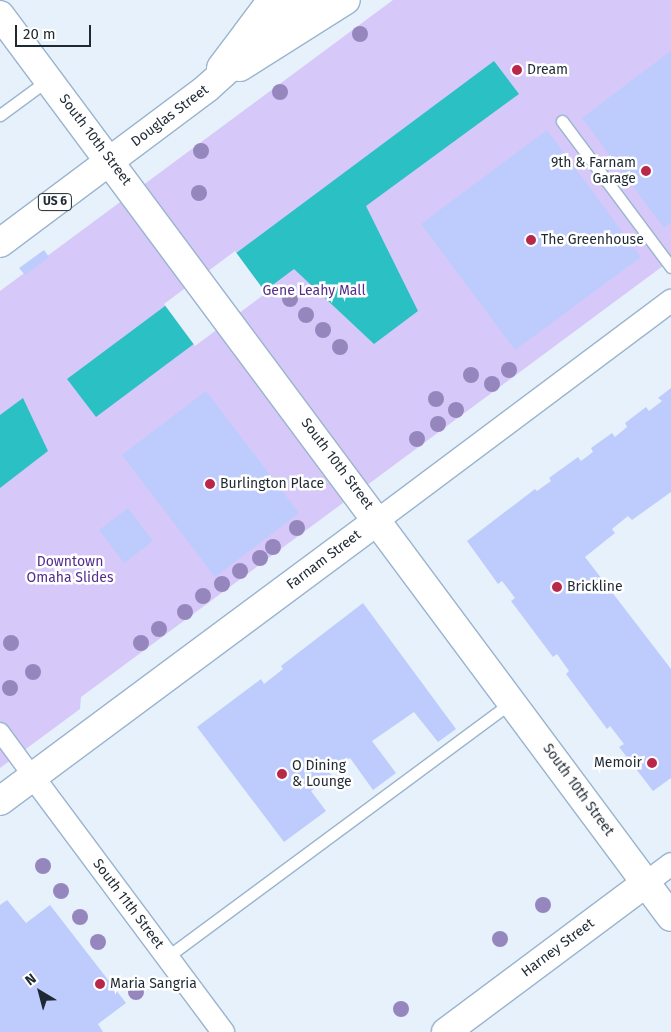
<!DOCTYPE html>
<style>
body{margin:0}
#map{position:relative;width:671px;height:1032px;overflow:hidden;background:#e6f1fb;font-family:"Fira Sans",sans-serif}
div>[style]{position:absolute}
.green>*{inset:0;background:#d6c8f8}
.water>*{inset:0;background:#2bc1c4}
.pier>*{inset:0;background:#e6f1fb}
.building>*{inset:0;background:#beccfd}
.roads{filter:drop-shadow(1px 0 #9ab4ce) drop-shadow(-1px 0 #9ab4ce) drop-shadow(0 1px #9ab4ce) drop-shadow(0 -1px #9ab4ce)}
.service>*{height:11px;margin:-5.5px;padding:0 5.5px;transform-origin:5.5px;border-radius:5.5px;background:#fff}
.pedestrian>*{height:18px;margin:-9px;padding:0 9px;transform-origin:9px;border-radius:9px;background:#fff}
.minor>*{height:22px;margin:-11px;padding:0 11px;transform-origin:11px;border-radius:11px;background:#fff}
.tertiary>*{height:28px;margin:-14px;padding:0 14px;transform-origin:14px;border-radius:14px;background:#fff}
.secondary>*{height:28px;margin:-14px;padding:0 14px;transform-origin:14px;border-radius:14px;background:#fff}
.trunk>*{height:28px;margin:-14px;padding:0 14px;transform-origin:14px;border-radius:14px;background:#fff}
.motorway>*{height:28px;margin:-14px;padding:0 14px;transform-origin:14px;border-radius:14px;background:#fff}
.trees>*{width:16px;height:16px;margin:-8px;border-radius:50%;background:#9686be}
.dots>*{width:14px;height:14px;translate:-50% -50%;box-sizing:border-box;border:2px solid #fff;border-radius:50%}
span{translate:-50% -50%;white-space:nowrap;text-align:center;line-height:1.15;-webkit-text-stroke:5px #fff;paint-order:stroke}
.shield-label span{padding:1px 4px;background:#fff;border:1px solid;border-radius:4px;-webkit-text-stroke-width:0}
.shield-label{font-size:12px;color:#1f2933;font-weight:700}
.poi-label{font-size:14px;color:#1f2933}
.left{translate:0 -50%;text-align:left}
.right{translate:-100% -50%;text-align:right}
.street-label{font-size:14px;color:#1f2933}
.park-label{font-size:14px;color:#542e8c}
.north{position:absolute;left:15px;top:967px;width:50px;height:50px;-webkit-text-stroke:4px #fff;paint-order:stroke;rotate:323deg;font-size:14px;font-weight:700;line-height:20px;text-align:center;color:#1f2933}
.north::after{content:'';display:block;margin:auto;width:18px;height:22px;background:#1f2933;clip-path:polygon(50% 0,100% 100%,50% 72%,0 100%)}
.scale{position:absolute;left:15px;top:25px;width:76px;height:22px;box-sizing:border-box;border:2px solid #1f2933;border-top:0;padding-left:6px;font-size:15px;line-height:18px;white-space:nowrap;color:#1f2933;-webkit-text-stroke:4px #fff;paint-order:stroke}
</style>
<div id="map">
<div class="green">
<i style="clip-path:polygon(393px 0,671px 0,671px 260px,81px 697px,80px 709px,0 768px,0 291px)"></i>
</div>
<div class="water">
<i style="clip-path:polygon(494px 61px,519px 94px,366px 206px,418px 311px,374px 344px,294px 269px,96px 417px,67px 379px)"></i>
<i style="clip-path:polygon(23px 398px,48px 451px,0 488px,0 415px)"></i>
</div>
<div class="pier">
<i style="clip-path:polygon(235px 251px,266px 293px,195px 346px,164px 304px)"></i>
</div>
<div class="building">
<i style="clip-path:polygon(671px 51px,671px 223px,664px 228px,582px 118px)"></i>
<i style="clip-path:polygon(547px 130px,641px 257px,515px 350px,421px 224px)"></i>
<i style="clip-path:polygon(44px 250px,49px 257px,25px 275px,19px 268px)"></i>
<i style="clip-path:polygon(671px 388px,671px 492px,632px 520px,628px 516px,612px 529px,615px 533px,585px 557px,671px 669px,671px 778px,653px 791px,619px 747px,624px 744px,610px 726px,607px 729px,566px 674px,569px 671px,557px 654px,553px 657px,511px 601px,515px 598px,502px 581px,498px 584px,467px 541px,535px 489px,537px 491px,551px 481px,549px 478px,578px 457px,581px 461px,593px 452px,591px 448px,612px 433px,615px 437px,627px 427px,625px 423px,646px 407px,649px 411px,662px 401px,658px 398px)"></i>
<i style="clip-path:polygon(206px 391px,299px 513px,215px 577px,122px 455px)"></i>
<i style="clip-path:polygon(128px 508px,153px 541px,124px 563px,99px 530px)"></i>
<i style="clip-path:polygon(363px 603px,456px 729px,438px 742px,414px 712px,372px 741px,396px 773px,373px 790px,350px 758px,329px 772px,332px 776px,311px 791px,326px 811px,284px 842px,197px 727px,261px 679px,264px 684px,283px 669px,281px 666px)"></i>
<i style="clip-path:polygon(7px 900px,26px 923px,50px 905px,126px 1003px,98px 1024px,103px 1032px,0 1032px,0 905px)"></i>
</div>
<div class="roads">
<div class="service">
<i style="left:0;top:115px;width:61px;rotate:-36.3deg"></i>
<i style="left:562px;top:121px;width:182px;rotate:53.3deg"></i>
<i style="left:167px;top:957px;width:429px;rotate:-36.5deg"></i>
</div>
<div class="pedestrian">
<i style="left:0;top:732px;width:56px;rotate:53.7deg"></i>
</div>
<div class="minor">
<i style="left:378px;top:520px;width:366px;rotate:-36.8deg"></i>
<i style="left:33px;top:777px;width:318px;rotate:53.3deg"></i>
<i style="left:646px;top:883px;width:31px;rotate:-37deg"></i>
</div>
<div class="tertiary">
<i style="left:240px;top:67px;width:125px;rotate:-32.3deg"></i>
<i style="left:221px;top:68px;width:85px;rotate:-53.1deg"></i>
</div>
<div class="secondary">
<i style="left:0;top:15px;width:1124px;rotate:53.35deg"></i>
<i style="left:0;top:801px;width:471px;rotate:-36.6deg"></i>
<i style="left:446px;top:1032px;width:249px;rotate:-36.7deg"></i>
</div>
<div class="trunk">
<i style="left:0;top:243px;width:259px;rotate:-36.8deg"></i>
</div>
<div class="motorway">
<i style="left:207px;top:88px;width:132px;rotate:-41.9deg"></i>
</div>
</div>
<div class="trees">
<i style="left:360px;top:34px"></i>
<i style="left:280px;top:92px"></i>
<i style="left:201px;top:151px"></i>
<i style="left:199px;top:193px"></i>
<i style="left:290px;top:299px"></i>
<i style="left:306px;top:315px"></i>
<i style="left:323px;top:330px"></i>
<i style="left:340px;top:347px"></i>
<i style="left:509px;top:370px"></i>
<i style="left:471px;top:375px"></i>
<i style="left:492px;top:384px"></i>
<i style="left:436px;top:399px"></i>
<i style="left:456px;top:410px"></i>
<i style="left:438px;top:424px"></i>
<i style="left:417px;top:439px"></i>
<i style="left:297px;top:528px"></i>
<i style="left:273px;top:547px"></i>
<i style="left:260px;top:558px"></i>
<i style="left:240px;top:571px"></i>
<i style="left:222px;top:584px"></i>
<i style="left:203px;top:596px"></i>
<i style="left:185px;top:612px"></i>
<i style="left:159px;top:629px"></i>
<i style="left:11px;top:643px"></i>
<i style="left:141px;top:643px"></i>
<i style="left:33px;top:672px"></i>
<i style="left:10px;top:688px"></i>
<i style="left:43px;top:866px"></i>
<i style="left:61px;top:891px"></i>
<i style="left:543px;top:905px"></i>
<i style="left:80px;top:917px"></i>
<i style="left:500px;top:939px"></i>
<i style="left:98px;top:942px"></i>
<i style="left:136px;top:992px"></i>
<i style="left:401px;top:1009px"></i>
</div>
<div class="dots">
<i style="left:517px;top:70px;background:#b92749"></i>
<i style="left:646px;top:171px;background:#b92749"></i>
<i style="left:531px;top:240px;background:#b92749"></i>
<i style="left:210px;top:484px;background:#b92749"></i>
<i style="left:557px;top:587px;background:#b92749"></i>
<i style="left:652px;top:763px;background:#b92749"></i>
<i style="left:282px;top:774px;background:#b92749"></i>
<i style="left:100px;top:984px;background:#b92749"></i>
</div>
<div class="shield-label">
<span style="left:55px;top:202px">US 6</span>
</div>
<div class="poi-label">
<span class="left" style="left:527px;top:70px">Dream</span>
<span class="right" style="left:636px;top:171px">9th &amp; Farnam<br>Garage</span>
<span class="left" style="left:541px;top:240px">The Greenhouse</span>
<span class="left" style="left:220px;top:484px">Burlington Place</span>
<span class="left" style="left:567px;top:587px">Brickline</span>
<span class="right" style="left:642px;top:763px">Memoir</span>
<span class="left" style="left:292px;top:774px">O Dining<br>&amp; Lounge</span>
<span class="left" style="left:110px;top:984px">Maria Sangria</span>
</div>
<div class="street-label">
<span style="left:170px;top:116px;rotate:-37deg">Douglas Street</span>
<span style="left:95px;top:140px;rotate:53deg">South 10th Street</span>
<span style="left:337px;top:464px;rotate:53deg">South 10th Street</span>
<span style="left:324px;top:560px;rotate:-37deg">Farnam Street</span>
<span style="left:578px;top:790px;rotate:54deg">South 10th Street</span>
<span style="left:128px;top:904px;rotate:53deg">South 11th Street</span>
<span style="left:558px;top:948px;rotate:-37deg">Harney Street</span>
</div>
<div class="park-label">
<span style="left:314px;top:291px">Gene Leahy Mall</span>
<span style="left:70px;top:570px">Downtown<br>Omaha Slides</span>
</div>
<div class="north">N</div>
<div class="scale">20 m</div>
</div>
